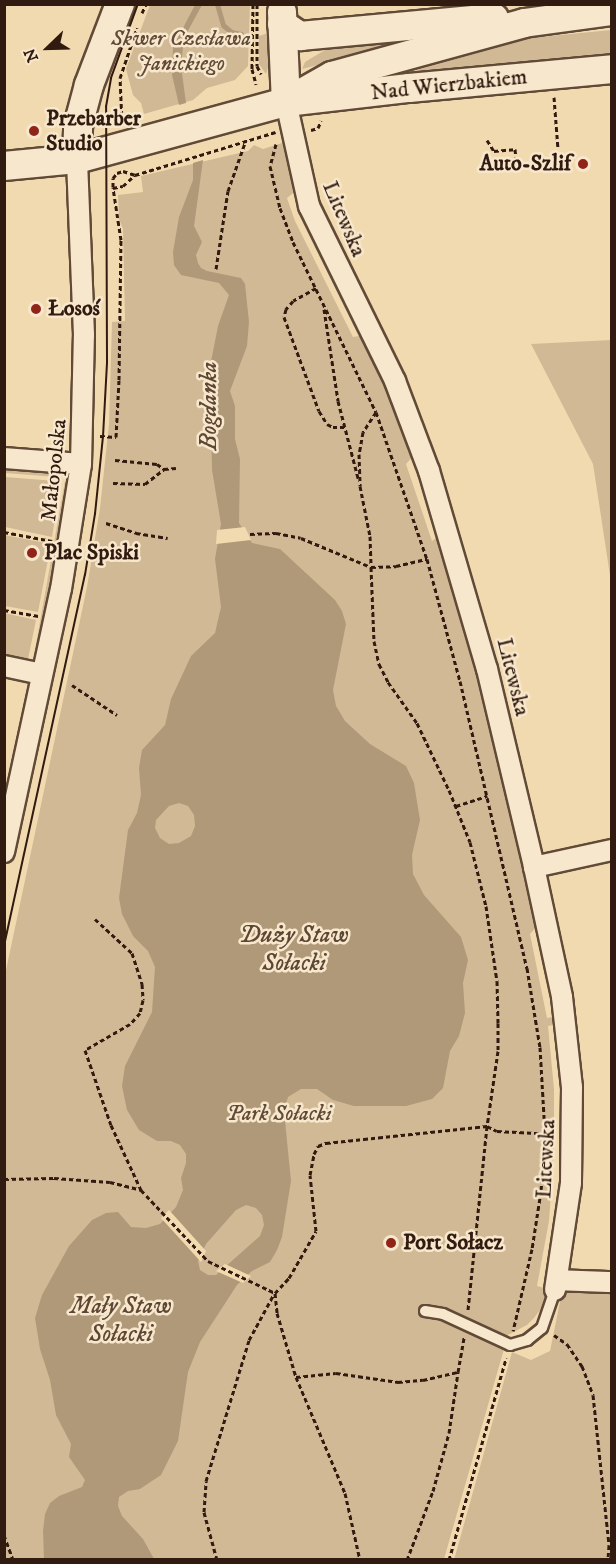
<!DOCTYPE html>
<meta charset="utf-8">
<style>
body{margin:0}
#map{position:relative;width:616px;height:1564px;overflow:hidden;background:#f2dab0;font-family:"IM FELL DW Pica",serif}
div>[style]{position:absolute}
.green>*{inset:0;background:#d1b995}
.water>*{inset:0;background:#b09979}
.pier>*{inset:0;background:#f2dab0}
.stream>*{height:5px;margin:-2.5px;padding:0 2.5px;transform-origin:2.5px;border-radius:2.5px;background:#b09979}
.path>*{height:3px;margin-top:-1.5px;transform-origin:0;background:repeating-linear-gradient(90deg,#311a0f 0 4.5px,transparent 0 7.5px)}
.roads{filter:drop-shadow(2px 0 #614a37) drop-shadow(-2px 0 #614a37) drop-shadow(0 2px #614a37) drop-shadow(0 -2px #614a37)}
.lane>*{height:10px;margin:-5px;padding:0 5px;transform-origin:5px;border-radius:5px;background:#f7e7cc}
.street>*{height:20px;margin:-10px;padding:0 10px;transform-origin:10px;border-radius:10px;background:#f7e7cc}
.secondary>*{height:28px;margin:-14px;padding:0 14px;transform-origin:14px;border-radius:14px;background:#f7e7cc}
.tram>*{height:1.5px;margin:-0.75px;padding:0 0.75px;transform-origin:0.75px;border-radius:0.75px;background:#311a0f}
.dots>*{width:16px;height:16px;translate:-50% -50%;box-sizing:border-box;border:3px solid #f7e7cc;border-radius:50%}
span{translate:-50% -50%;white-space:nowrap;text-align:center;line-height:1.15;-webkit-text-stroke:5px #f7e7cc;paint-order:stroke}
.park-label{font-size:22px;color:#614a37;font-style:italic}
.street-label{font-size:22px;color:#311a0f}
.poi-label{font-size:22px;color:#311a0f;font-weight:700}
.left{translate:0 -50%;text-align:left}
.right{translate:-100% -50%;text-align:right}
.water-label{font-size:24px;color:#5d4634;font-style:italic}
.frame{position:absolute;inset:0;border:6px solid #311a0f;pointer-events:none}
.north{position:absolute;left:18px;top:18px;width:60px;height:60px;-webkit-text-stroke:4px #f7e7cc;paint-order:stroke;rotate:247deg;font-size:16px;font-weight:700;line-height:24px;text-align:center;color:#311a0f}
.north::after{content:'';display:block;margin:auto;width:21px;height:27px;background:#311a0f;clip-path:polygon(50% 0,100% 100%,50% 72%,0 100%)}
</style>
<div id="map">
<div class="green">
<i style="clip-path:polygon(150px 5px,250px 5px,248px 66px,235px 80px,207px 88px,193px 100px,144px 114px,141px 103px,133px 95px,126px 69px)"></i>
<i style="clip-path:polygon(611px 30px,611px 62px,413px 73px,417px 70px,530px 38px)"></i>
<i style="clip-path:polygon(271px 32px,272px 54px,266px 74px,259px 64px,259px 36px)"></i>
<i style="clip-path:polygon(395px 41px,395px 45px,302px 69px,305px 62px,330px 47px)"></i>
<i style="clip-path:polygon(285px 142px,297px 190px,287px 198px,295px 221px,353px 337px,365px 335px,415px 454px,406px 464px,432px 541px,442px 534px,460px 596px,540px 923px,530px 934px,547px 1018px,558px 1016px,559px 1024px,548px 1026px,554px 1089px,554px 1151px,549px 1221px,537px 1286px,548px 1289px,540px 1310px,534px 1318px,527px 1325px,508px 1335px,444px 1559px,5px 1560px,5px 975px,87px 587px,100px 508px,109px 424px,112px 322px,125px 321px,123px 229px,119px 219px,118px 195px,143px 192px,141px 176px,248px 151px,254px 145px,263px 149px)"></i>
<i style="clip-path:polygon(96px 300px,94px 415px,91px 415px,88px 301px)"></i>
<i style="clip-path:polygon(611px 340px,612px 340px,611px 582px,593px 464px,531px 344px)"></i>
<i style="clip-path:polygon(4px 468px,53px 472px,58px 473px,57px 477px,5px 473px)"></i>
<i style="clip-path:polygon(5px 477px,56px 481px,60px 486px,52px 537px,5px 527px)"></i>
<i style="clip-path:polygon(65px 481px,68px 488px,64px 534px,37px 657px,33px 661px)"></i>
<i style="clip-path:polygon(4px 535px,51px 544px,38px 612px,5px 606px)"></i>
<i style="clip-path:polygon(4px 613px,36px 620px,27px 664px,5px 660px)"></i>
<i style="clip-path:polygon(563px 1287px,611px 1288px,611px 1559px,454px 1560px,512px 1352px,531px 1360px,550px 1351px)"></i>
</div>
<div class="water">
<i style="clip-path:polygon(195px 5px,202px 5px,184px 38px,181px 66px,186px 103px,179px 105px,172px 75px,173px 47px)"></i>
<i style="clip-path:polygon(evenodd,203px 160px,194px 226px,202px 242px,196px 255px,198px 263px,201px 268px,207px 271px,241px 278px,245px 284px,249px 322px,247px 346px,230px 391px,235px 406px,235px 439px,240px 459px,239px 523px,252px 543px,280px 549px,335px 600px,342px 611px,346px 624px,333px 690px,336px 706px,345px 721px,370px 744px,406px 766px,414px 783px,420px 820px,412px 855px,413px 874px,424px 895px,461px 937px,468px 960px,463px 983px,465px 1013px,459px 1036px,450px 1051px,443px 1088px,432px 1099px,406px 1106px,354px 1106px,333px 1100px,317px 1089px,301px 1089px,288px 1097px,284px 1111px,291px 1181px,282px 1237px,277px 1250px,270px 1262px,252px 1271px,237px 1285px,200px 1342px,188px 1372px,178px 1441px,161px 1475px,140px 1489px,128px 1491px,119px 1497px,118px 1506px,122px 1516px,143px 1539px,154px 1559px,44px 1559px,43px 1531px,45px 1514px,50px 1503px,59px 1496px,82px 1487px,85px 1480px,69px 1457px,71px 1444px,56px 1415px,50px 1380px,40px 1349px,35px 1318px,42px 1295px,69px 1246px,92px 1220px,106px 1213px,118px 1212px,131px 1227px,146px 1228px,160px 1224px,176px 1207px,183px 1190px,181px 1178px,186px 1163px,186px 1154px,180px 1145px,171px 1141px,157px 1141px,139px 1130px,127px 1110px,122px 1086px,125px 1066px,152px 1012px,155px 967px,148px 951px,133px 936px,122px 914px,119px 898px,128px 830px,137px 813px,141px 795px,139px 768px,142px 750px,165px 725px,171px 699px,191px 656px,215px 633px,221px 607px,215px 559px,221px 524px,212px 470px,211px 421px,207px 382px,218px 326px,229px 295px,219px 283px,181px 275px,174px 265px,173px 252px,179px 217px,193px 180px,193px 163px,203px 160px,179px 803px,188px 806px,194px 815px,195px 826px,191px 836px,179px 843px,169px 844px,160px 838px,155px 828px,156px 820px,169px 806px,179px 803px,203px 160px,246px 1205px,256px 1208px,262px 1215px,264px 1225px,260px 1236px,216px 1275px,208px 1275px,200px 1270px,198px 1261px,206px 1244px,236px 1210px,246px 1205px)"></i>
</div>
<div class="pier">
<i style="clip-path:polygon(245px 527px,251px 540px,216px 544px,217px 530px)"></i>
<i style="clip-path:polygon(169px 1210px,206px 1251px,201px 1262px,161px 1218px)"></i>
<i style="clip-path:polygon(225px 1264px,251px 1276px,243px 1283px,216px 1271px)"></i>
</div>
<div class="stream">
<i style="left:217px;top:4px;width:22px;rotate:74deg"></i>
<i style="left:223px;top:25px;width:11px;rotate:41deg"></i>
<i style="left:231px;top:32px;width:10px;rotate:11deg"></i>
</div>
<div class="path">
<i style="left:253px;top:4px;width:65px;rotate:90.9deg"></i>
<i style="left:252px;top:69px;width:16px;rotate:75deg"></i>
<i style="left:257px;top:4px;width:62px;rotate:90deg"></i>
<i style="left:257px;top:66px;width:9px;rotate:63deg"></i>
<i style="left:142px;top:13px;width:10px;rotate:-66deg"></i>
<i style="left:554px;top:97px;width:52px;rotate:85.6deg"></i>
<i style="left:122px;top:123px;width:45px;rotate:-92.5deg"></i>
<i style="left:120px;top:78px;width:53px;rotate:-71.2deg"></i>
<i style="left:311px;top:130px;width:7px;rotate:-16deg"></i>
<i style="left:318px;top:128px;width:8px;rotate:-67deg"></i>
<i style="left:487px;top:140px;width:13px;rotate:58deg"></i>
<i style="left:494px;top:151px;width:21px;rotate:-5deg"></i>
<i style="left:515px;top:149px;width:10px;rotate:84deg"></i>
<i style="left:276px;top:144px;width:23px;rotate:105deg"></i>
<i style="left:270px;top:166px;width:43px;rotate:76.6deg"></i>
<i style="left:280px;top:208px;width:36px;rotate:69deg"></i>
<i style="left:293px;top:242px;width:189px;rotate:64deg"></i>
<i style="left:376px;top:412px;width:156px;rotate:70.9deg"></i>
<i style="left:427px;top:559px;width:126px;rotate:74.9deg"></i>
<i style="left:460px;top:681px;width:295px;rotate:76.9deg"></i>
<i style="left:527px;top:968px;width:80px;rotate:80.7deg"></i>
<i style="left:540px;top:1047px;width:86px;rotate:86.7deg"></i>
<i style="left:545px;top:1133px;width:58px;rotate:93.9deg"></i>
<i style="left:541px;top:1191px;width:59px;rotate:98.8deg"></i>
<i style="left:532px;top:1249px;width:84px;rotate:103deg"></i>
<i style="left:113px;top:187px;width:9px;rotate:-90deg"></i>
<i style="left:113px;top:178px;width:6px;rotate:-51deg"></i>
<i style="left:117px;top:173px;width:6px;rotate:-18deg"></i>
<i style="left:123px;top:171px;width:13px;rotate:18deg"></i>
<i style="left:216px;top:269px;width:79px;rotate:-81.3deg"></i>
<i style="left:228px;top:191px;width:54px;rotate:-70.6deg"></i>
<i style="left:316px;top:288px;width:26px;rotate:151deg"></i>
<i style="left:293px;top:301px;width:11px;rotate:131deg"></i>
<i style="left:286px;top:309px;width:8px;rotate:104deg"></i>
<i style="left:284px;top:317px;width:100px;rotate:69.6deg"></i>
<i style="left:319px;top:411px;width:15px;rotate:58deg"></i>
<i style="left:327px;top:424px;width:7px;rotate:27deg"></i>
<i style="left:333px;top:427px;width:11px"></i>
<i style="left:324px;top:309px;width:93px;rotate:81.3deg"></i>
<i style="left:338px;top:401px;width:80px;rotate:75.4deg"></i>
<i style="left:376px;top:412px;width:24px;rotate:123deg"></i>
<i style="left:363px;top:432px;width:22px;rotate:100deg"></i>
<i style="left:359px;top:454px;width:32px;rotate:88deg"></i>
<i style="left:360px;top:486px;width:51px;rotate:78.7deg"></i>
<i style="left:370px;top:536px;width:31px;rotate:88deg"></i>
<i style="left:371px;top:567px;width:25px;rotate:-2deg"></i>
<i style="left:396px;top:566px;width:32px;rotate:-13deg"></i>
<i style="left:100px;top:436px;width:16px;rotate:4deg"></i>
<i style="left:116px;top:437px;width:57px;rotate:-87deg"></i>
<i style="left:119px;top:380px;width:140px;rotate:-89.2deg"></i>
<i style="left:121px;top:240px;width:53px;rotate:-98.7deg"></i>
<i style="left:113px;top:188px;width:10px;rotate:-11deg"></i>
<i style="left:123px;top:186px;width:16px;rotate:-43deg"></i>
<i style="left:135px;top:175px;width:147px;rotate:-17deg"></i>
<i style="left:115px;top:460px;width:42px;rotate:5.4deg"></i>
<i style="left:157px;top:464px;width:9px;rotate:36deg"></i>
<i style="left:113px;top:483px;width:32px;rotate:2deg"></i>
<i style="left:145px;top:484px;width:24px;rotate:-38deg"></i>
<i style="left:164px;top:469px;width:12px;rotate:-5deg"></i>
<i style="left:106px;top:523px;width:32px;rotate:18deg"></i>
<i style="left:136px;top:533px;width:32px;rotate:9deg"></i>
<i style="left:4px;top:532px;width:49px;rotate:10.6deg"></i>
<i style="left:250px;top:534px;width:26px;rotate:-2deg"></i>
<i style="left:276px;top:533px;width:25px;rotate:11deg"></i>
<i style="left:301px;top:538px;width:76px;rotate:22.5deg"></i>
<i style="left:371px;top:567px;width:74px;rotate:87.7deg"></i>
<i style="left:374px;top:641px;width:24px;rotate:78deg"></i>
<i style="left:379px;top:664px;width:20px;rotate:63deg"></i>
<i style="left:388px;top:682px;width:50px;rotate:54.7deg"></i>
<i style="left:417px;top:723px;width:74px;rotate:64.5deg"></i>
<i style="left:449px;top:790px;width:56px;rotate:68deg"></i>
<i style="left:470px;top:842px;width:66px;rotate:76deg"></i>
<i style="left:486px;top:906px;width:76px;rotate:81.7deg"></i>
<i style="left:497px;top:981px;width:42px;rotate:88.6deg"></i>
<i style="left:498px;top:1023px;width:28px;rotate:90deg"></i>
<i style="left:498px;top:1051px;width:76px;rotate:98.3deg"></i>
<i style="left:487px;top:1126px;width:11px;rotate:27deg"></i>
<i style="left:497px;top:1131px;width:57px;rotate:3deg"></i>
<i style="left:4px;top:610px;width:35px;rotate:10deg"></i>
<i style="left:72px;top:685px;width:54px;rotate:33.7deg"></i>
<i style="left:456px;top:806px;width:33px;rotate:-18deg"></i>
<i style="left:95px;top:919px;width:50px;rotate:42.6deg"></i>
<i style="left:132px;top:953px;width:33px;rotate:72deg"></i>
<i style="left:142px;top:984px;width:16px;rotate:86deg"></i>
<i style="left:143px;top:1000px;width:13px;rotate:103deg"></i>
<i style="left:140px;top:1013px;width:15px;rotate:132deg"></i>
<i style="left:130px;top:1024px;width:52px;rotate:150deg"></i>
<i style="left:85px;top:1050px;width:79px;rotate:70.9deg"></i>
<i style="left:111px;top:1125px;width:72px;rotate:65.2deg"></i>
<i style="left:4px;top:1179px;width:50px;rotate:-1.1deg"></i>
<i style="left:54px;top:1178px;width:56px;rotate:4.1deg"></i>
<i style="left:110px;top:1182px;width:32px;rotate:14deg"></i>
<i style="left:141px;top:1190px;width:98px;rotate:46.7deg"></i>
<i style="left:208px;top:1261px;width:74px;rotate:25.5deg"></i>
<i style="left:275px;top:1293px;width:21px;rotate:-47deg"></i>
<i style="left:289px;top:1278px;width:54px;rotate:-60.1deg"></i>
<i style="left:316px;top:1231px;width:56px;rotate:-96.1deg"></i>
<i style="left:310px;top:1175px;width:21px;rotate:-79deg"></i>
<i style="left:314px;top:1154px;width:9px;rotate:-63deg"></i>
<i style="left:318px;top:1146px;width:9px;rotate:-21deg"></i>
<i style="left:326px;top:1143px;width:162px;rotate:-6deg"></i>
<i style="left:487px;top:1126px;width:186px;rotate:95.9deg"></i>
<i style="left:275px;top:1293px;width:20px;rotate:84deg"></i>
<i style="left:277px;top:1313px;width:67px;rotate:73.5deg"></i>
<i style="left:296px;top:1377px;width:40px;rotate:-5.7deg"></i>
<i style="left:336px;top:1373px;width:63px;rotate:8.3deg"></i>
<i style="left:398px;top:1382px;width:25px;rotate:-5deg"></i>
<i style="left:423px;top:1380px;width:36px;rotate:-13deg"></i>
<i style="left:458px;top:1372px;width:35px;rotate:-80deg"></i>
<i style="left:554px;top:1335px;width:16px;rotate:35deg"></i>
<i style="left:567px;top:1344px;width:27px;rotate:56deg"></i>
<i style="left:582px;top:1366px;width:31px;rotate:69deg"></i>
<i style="left:593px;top:1395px;width:151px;rotate:83.9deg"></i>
<i style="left:609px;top:1545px;width:15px;rotate:94deg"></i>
<i style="left:296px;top:1377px;width:126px;rotate:67.1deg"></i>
<i style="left:345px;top:1493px;width:69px;rotate:77.4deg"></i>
<i style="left:4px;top:1535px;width:27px;rotate:70deg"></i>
<i style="left:217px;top:1560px;width:50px;rotate:-105.2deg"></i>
<i style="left:204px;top:1512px;width:31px;rotate:-86deg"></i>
<i style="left:206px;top:1481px;width:147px;rotate:-73deg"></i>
<i style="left:249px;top:1340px;width:52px;rotate:-61.5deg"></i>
<i style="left:407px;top:1560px;width:74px;rotate:-69.4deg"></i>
<i style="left:433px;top:1491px;width:60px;rotate:-74.6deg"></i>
<i style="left:449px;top:1433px;width:62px;rotate:-81.6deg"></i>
<i style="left:449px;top:1560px;width:210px;rotate:-74.2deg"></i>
</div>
<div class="roads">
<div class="lane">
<i style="left:425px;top:1311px;width:18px;rotate:9deg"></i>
<i style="left:443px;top:1314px;width:74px;rotate:24.8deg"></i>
<i style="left:510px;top:1345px;width:18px;rotate:-16deg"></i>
<i style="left:527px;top:1340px;width:19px;rotate:-39deg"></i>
<i style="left:542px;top:1328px;width:40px;rotate:-71.1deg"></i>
</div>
<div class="street">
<i style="left:286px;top:102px;width:107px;rotate:77.5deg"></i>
<i style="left:309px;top:206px;width:195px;rotate:63.8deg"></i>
<i style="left:395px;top:381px;width:96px;rotate:69.3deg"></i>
<i style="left:429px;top:471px;width:206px;rotate:73.7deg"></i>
<i style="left:487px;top:669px;width:204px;rotate:76.6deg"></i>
<i style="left:534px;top:867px;width:133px;rotate:77.8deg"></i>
<i style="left:562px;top:997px;width:91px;rotate:83.7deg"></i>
<i style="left:572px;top:1087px;width:96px;rotate:90.6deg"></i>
<i style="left:571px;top:1183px;width:108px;rotate:98.5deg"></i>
<i style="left:4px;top:458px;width:77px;rotate:4.5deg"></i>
<i style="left:4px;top:666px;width:39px;rotate:12deg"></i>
<i style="left:4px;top:852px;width:269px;rotate:-77.8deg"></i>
<i style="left:61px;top:589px;width:127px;rotate:-80.9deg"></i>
<i style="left:81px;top:464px;width:129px;rotate:-88.7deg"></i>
<i style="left:84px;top:335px;width:176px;rotate:-92.3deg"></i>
<i style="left:534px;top:867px;width:80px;rotate:-12.3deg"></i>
<i style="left:557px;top:1280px;width:55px;rotate:2.1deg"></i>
</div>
<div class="secondary">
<i style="left:282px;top:12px;width:90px;rotate:87.5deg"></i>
<i style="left:282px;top:24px;width:22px;rotate:34deg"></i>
<i style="left:300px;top:36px;width:195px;rotate:-5.3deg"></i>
<i style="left:295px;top:97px;width:43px;rotate:-29.6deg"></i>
<i style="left:332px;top:76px;width:199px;rotate:-15.4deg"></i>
<i style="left:524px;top:23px;width:89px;rotate:-7.8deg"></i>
<i style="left:77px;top:159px;width:33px;rotate:-88deg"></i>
<i style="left:78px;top:126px;width:42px;rotate:-75deg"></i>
<i style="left:89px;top:85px;width:87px;rotate:-69.1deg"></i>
<i style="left:4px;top:166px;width:73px;rotate:-5.5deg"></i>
<i style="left:77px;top:159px;width:217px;rotate:-15.3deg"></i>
<i style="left:286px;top:102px;width:124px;rotate:-6.5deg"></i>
<i style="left:409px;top:88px;width:204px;rotate:-5.3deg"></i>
</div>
</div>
<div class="tram">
<i style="left:4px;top:946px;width:380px;rotate:-77.7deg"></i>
<i style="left:85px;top:575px;width:62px;rotate:-80.7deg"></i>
<i style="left:95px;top:514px;width:77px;rotate:-84.1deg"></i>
<i style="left:103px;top:437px;width:75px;rotate:-86.9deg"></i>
<i style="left:107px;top:362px;width:255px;rotate:-90.2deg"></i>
<i style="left:106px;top:107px;width:29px;rotate:-80deg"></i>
<i style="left:111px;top:78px;width:79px;rotate:-70deg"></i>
</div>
<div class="dots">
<i style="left:34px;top:131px;background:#8f2418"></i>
<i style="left:583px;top:164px;background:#8f2418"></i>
<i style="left:36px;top:309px;background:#8f2418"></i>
<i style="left:32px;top:553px;background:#8f2418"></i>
<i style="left:391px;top:1243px;background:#8f2418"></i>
</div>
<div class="park-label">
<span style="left:181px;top:51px">Skwer Czesława<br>Janickiego</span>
<span style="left:279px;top:1114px">Park Sołacki</span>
</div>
<div class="street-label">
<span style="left:449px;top:85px;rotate:-6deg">Nad Wierzbakiem</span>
<span style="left:344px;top:219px;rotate:67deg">Litewska</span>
<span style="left:54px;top:470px;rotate:-84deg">Małopolska</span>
<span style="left:513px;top:677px;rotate:76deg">Litewska</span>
<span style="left:546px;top:1159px;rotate:-87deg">Litewska</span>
</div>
<div class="poi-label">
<span class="left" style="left:46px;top:131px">Przebarber<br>Studio</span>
<span class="right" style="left:571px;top:164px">Auto-Szlif</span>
<span class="left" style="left:48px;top:309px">Łosoś</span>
<span class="left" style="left:44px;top:553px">Plac Spiski</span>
<span class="left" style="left:403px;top:1243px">Port Sołacz</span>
</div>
<div class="water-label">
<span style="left:210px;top:406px;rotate:-90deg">Bogdanka</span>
<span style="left:294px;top:950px">Duży Staw<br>Sołacki</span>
<span style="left:121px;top:1321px">Mały Staw<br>Sołacki</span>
</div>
<div class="frame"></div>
<div class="north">N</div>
</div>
